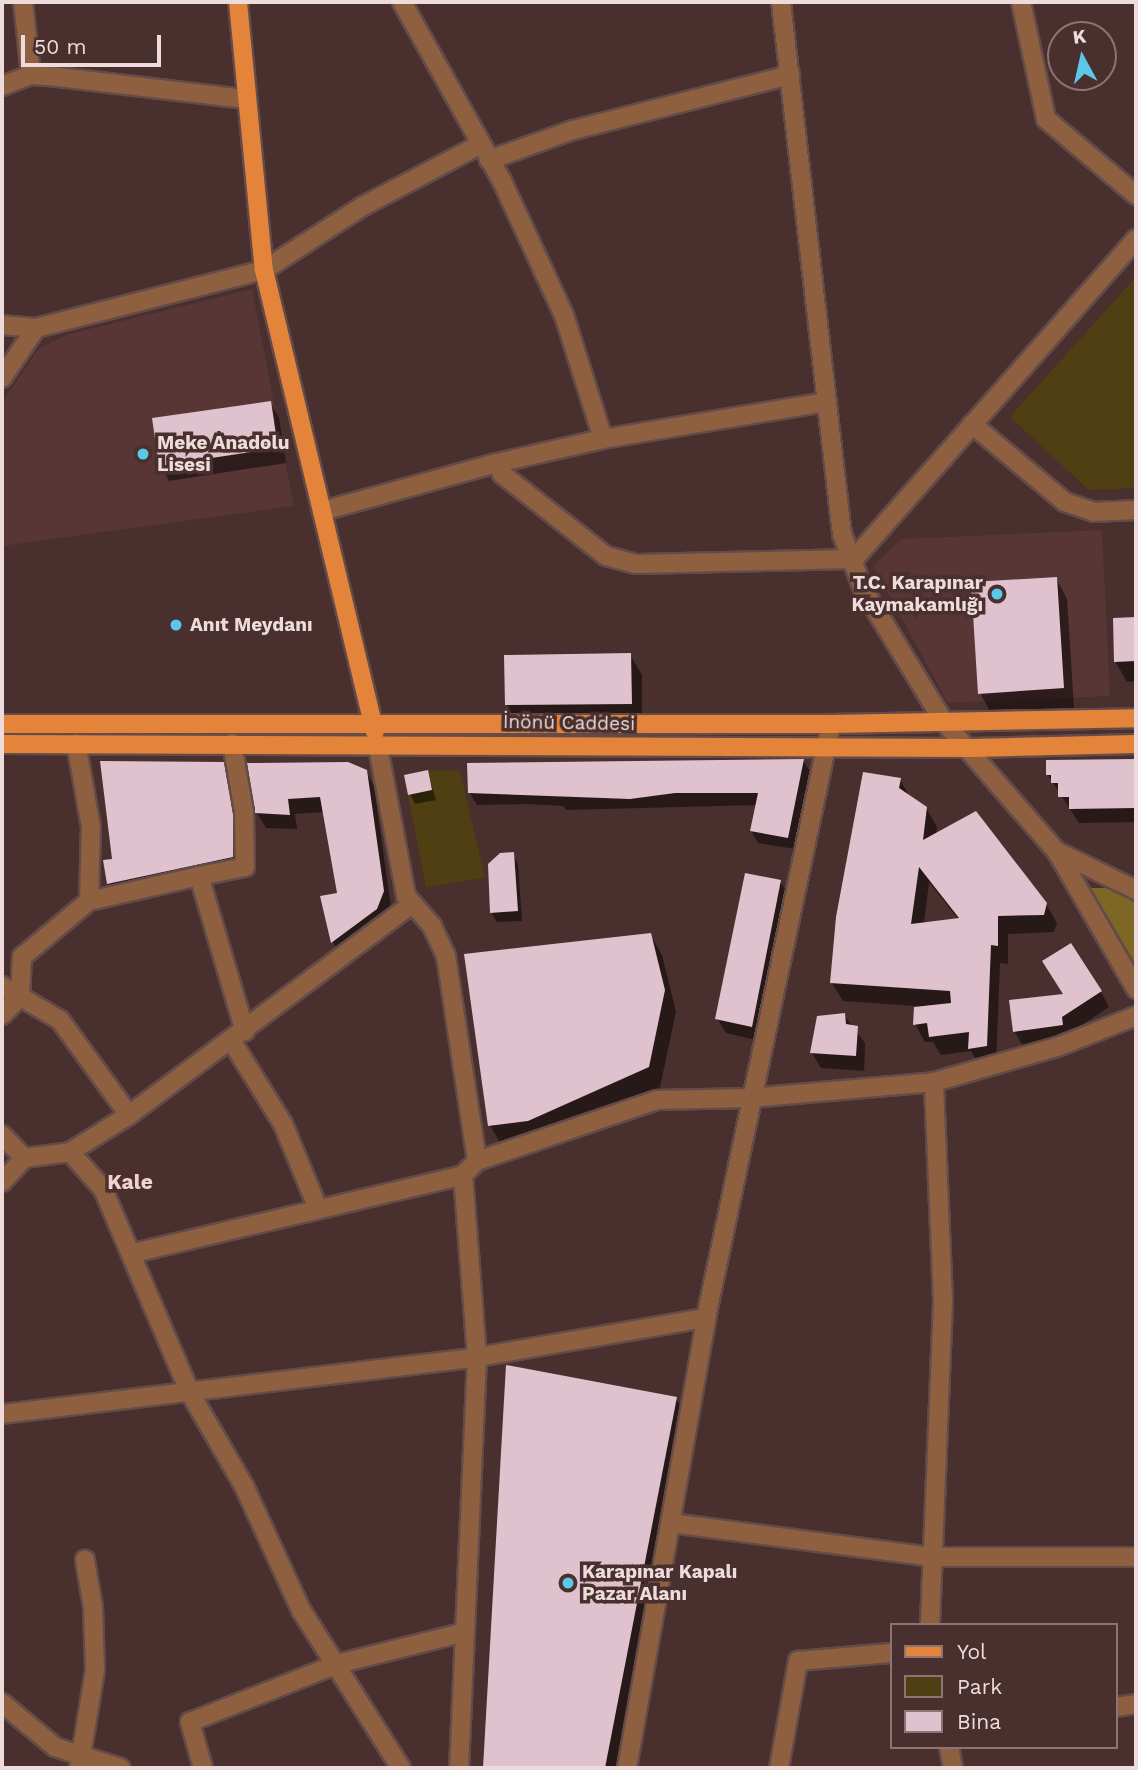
<!DOCTYPE html>
<meta charset="utf-8">
<style>
body{margin:0}
#map{position:relative;width:1138px;height:1770px;overflow:hidden;background:#492f2e;font-family:"Work Sans",sans-serif}
div>[style]{position:absolute}
.built>*{inset:0;background:#573635}
.green>*{inset:0;background:#503f12}
.forest>*{inset:0;background:#7e6625}
.shadow>*{inset:0;background:#0007}
.building>*{inset:0;background:#e0c2cf}
.roads{filter:drop-shadow(2px 0 #634b4a) drop-shadow(-2px 0 #634b4a) drop-shadow(0 2px #634b4a) drop-shadow(0 -2px #634b4a)}
.minor>*{height:18px;margin:-9px;padding:0 9px;transform-origin:9px;border-radius:9px;background:#8e603f}
.major>*{height:18px;margin:-9px;padding:0 9px;transform-origin:9px;border-radius:9px;background:#e3843a}
.dots>*{width:19px;height:19px;translate:-50% -50%;box-sizing:border-box;border:4px solid #492f2e;border-radius:50%}
span{translate:-50% -50%;white-space:nowrap;text-align:center;line-height:1.15;-webkit-text-stroke:7px #492f2e;paint-order:stroke}
.poi-label{font-size:19px;color:#eddcdb;font-weight:700}
.left{translate:0 -50%;text-align:left}
.right{translate:-100% -50%;text-align:right}
.street-label{font-size:19px;color:#eddcdb}
.neighbourhood-label{font-size:21px;color:#f2d1cf;font-weight:700}
.frame{position:absolute;inset:0;border:4px solid #eddcdb;pointer-events:none}
.legend{position:absolute;left:890px;top:1623px;width:228px;height:126px;box-sizing:border-box;background:#492f2e;border:2px solid #8b7473;margin:0;padding:9px 12px;list-style:none;font-size:21px;color:#eddcdb}
.legend li{display:flex;align-items:center;gap:14px;height:35px}
.legend b{width:35px;border:2px solid #8b7473}
.north{position:absolute;left:1047px;top:21px;width:70px;height:70px;box-sizing:border-box;background:#492f2e;border:2px solid #8b7473;border-radius:50%;rotate:352deg;font-size:19px;font-weight:700;line-height:28px;text-align:center;color:#eddcdb}
.north::after{content:'';display:block;margin:auto;width:24px;height:32px;background:#5ac8e6;clip-path:polygon(50% 0,100% 100%,50% 72%,0 100%)}
.scale{position:absolute;left:21px;top:35px;width:140px;height:32px;box-sizing:border-box;border:4px solid #eddcdb;border-top:0;padding-left:9px;font-size:21px;line-height:24px;white-space:nowrap;color:#eddcdb;-webkit-text-stroke:5px #492f2e;paint-order:stroke}
</style>
<div id="map">
<div class="built">
<i style="clip-path:polygon(252px 289px,294px 506px,2px 546px,2px 403px,38px 349px,69px 334px)"></i>
<i style="clip-path:polygon(1102px 530px,1110px 696px,948px 703px,873px 566px,901px 539px)"></i>
</div>
<div class="green">
<i style="clip-path:polygon(1136px 277px,1136px 488px,1089px 490px,1010px 417px)"></i>
<i style="clip-path:polygon(428px 770px,460px 771px,485px 878px,426px 887px,408px 795px,432px 790px)"></i>
</div>
<div class="forest">
<i style="clip-path:polygon(1090px 888px,1109px 888px,1136px 903px,1136px 965px)"></i>
</div>
<div class="shadow">
<i style="clip-path:polygon(270px 402px,279px 418px,286px 463px,169px 481px,161px 466px)"></i>
<i style="clip-path:polygon(1056px 578px,1067px 599px,1074px 708px,991px 713px,980px 693px)"></i>
<i style="clip-path:polygon(1136px 619px,1136px 681px,1127px 682px,1115px 661px,1115px 620px)"></i>
<i style="clip-path:polygon(630px 655px,642px 675px,642px 724px,518px 725px,507px 705px)"></i>
<i style="clip-path:polygon(803px 760px,810px 772px,795px 849px,758px 843px,751px 831px,757px 805px,566px 810px,563px 806px,528px 804px,477px 805px,470px 793px)"></i>
<i style="clip-path:polygon(1136px 760px,1136px 822px,1079px 823px,1048px 775px,1048px 762px)"></i>
<i style="clip-path:polygon(223px 764px,232px 779px,240px 830px,241px 872px,118px 898px,109px 883px,113px 860px)"></i>
<i style="clip-path:polygon(249px 765px,366px 771px,374px 787px,391px 907px,385px 925px,341px 957px,333px 942px,323px 897px,339px 894px,325px 812px,295px 814px,297px 829px,266px 828px,257px 813px)"></i>
<i style="clip-path:polygon(427px 772px,436px 800px,415px 804px,410px 794px)"></i>
<i style="clip-path:polygon(evenodd,900px 780px,910px 797px,926px 808px,937px 827px,936px 835px,1046px 904px,1057px 923px,1054px 932px,1008px 934px,1008px 964px,1000px 963px,996px 1064px,980px 1067px,971px 1051px,941px 1055px,933px 1042px,925px 1042px,915px 1024px,915px 1006px,843px 1001px,832px 983px,900px 780px,929px 882px,959px 920px,924px 924px,929px 882px)"></i>
<i style="clip-path:polygon(513px 854px,518px 864px,522px 921px,497px 922px,491px 912px)"></i>
<i style="clip-path:polygon(780px 881px,789px 896px,760px 1041px,726px 1033px,717px 1018px)"></i>
<i style="clip-path:polygon(650px 934px,662px 955px,676px 1012px,660px 1087px,540px 1141px,501px 1145px,490px 1125px)"></i>
<i style="clip-path:polygon(1101px 992px,1109px 1007px,1070px 1033px,1071px 1040px,1023px 1046px,1014px 1031px,1065px 995px)"></i>
<i style="clip-path:polygon(844px 1015px,865px 1043px,864px 1071px,821px 1068px,812px 1053px,818px 1018px)"></i>
<i style="clip-path:polygon(508px 1368px,676px 1399px,688px 1419px,620px 1768px,485px 1768px)"></i>
</div>
<div class="building">
<i style="clip-path:polygon(271px 401px,278px 448px,159px 466px,152px 418px)"></i>
<i style="clip-path:polygon(1057px 577px,1064px 688px,978px 694px,971px 582px)"></i>
<i style="clip-path:polygon(1136px 617px,1136px 661px,1114px 662px,1113px 618px)"></i>
<i style="clip-path:polygon(631px 653px,632px 704px,505px 705px,504px 655px)"></i>
<i style="clip-path:polygon(804px 759px,788px 838px,750px 831px,758px 793px,675px 793px,630px 799px,468px 793px,467px 763px)"></i>
<i style="clip-path:polygon(1136px 759px,1136px 808px,1069px 809px,1069px 797px,1058px 797px,1058px 783px,1051px 783px,1051px 775px,1046px 775px,1046px 760px)"></i>
<i style="clip-path:polygon(100px 761px,224px 762px,233px 813px,233px 857px,107px 884px,103px 860px,112px 859px)"></i>
<i style="clip-path:polygon(348px 762px,367px 770px,384px 891px,377px 909px,331px 943px,320px 896px,337px 893px,320px 797px,288px 799px,290px 815px,255px 813px,247px 763px)"></i>
<i style="clip-path:polygon(428px 770px,432px 790px,408px 795px,404px 775px)"></i>
<i style="clip-path:polygon(evenodd,863px 772px,901px 778px,899px 788px,927px 807px,923px 840px,976px 811px,1047px 903px,1044px 915px,998px 916px,998px 946px,991px 945px,987px 1046px,968px 1049px,969px 1032px,929px 1037px,927px 1023px,913px 1025px,914px 1007px,951px 1003px,950px 991px,830px 983px,836px 917px,863px 772px,919px 867px,959px 918px,911px 924px,919px 867px)"></i>
<i style="clip-path:polygon(514px 852px,518px 911px,490px 913px,488px 864px,500px 853px)"></i>
<i style="clip-path:polygon(745px 873px,781px 880px,752px 1027px,715px 1019px)"></i>
<i style="clip-path:polygon(651px 933px,665px 990px,649px 1067px,528px 1121px,488px 1126px,464px 954px)"></i>
<i style="clip-path:polygon(1071px 943px,1102px 991px,1062px 1017px,1063px 1025px,1013px 1032px,1009px 1000px,1063px 994px,1042px 961px)"></i>
<i style="clip-path:polygon(845px 1013px,846px 1024px,858px 1026px,856px 1056px,810px 1053px,817px 1016px)"></i>
<i style="clip-path:polygon(506px 1365px,677px 1397px,605px 1768px,483px 1768px)"></i>
</div>
<div class="roads">
<div class="minor">
<i style="left:23px;top:2px;width:73px;rotate:83.7deg"></i>
<i style="left:402px;top:2px;width:205px;rotate:60.8deg"></i>
<i style="left:502px;top:181px;width:148px;rotate:65.2deg"></i>
<i style="left:564px;top:315px;width:130px;rotate:72.5deg"></i>
<i style="left:781px;top:2px;width:535px;rotate:83.46deg"></i>
<i style="left:842px;top:534px;width:59px;rotate:69.1deg"></i>
<i style="left:863px;top:589px;width:156px;rotate:58.7deg"></i>
<i style="left:944px;top:722px;width:172px;rotate:49deg"></i>
<i style="left:1057px;top:852px;width:158px;rotate:60deg"></i>
<i style="left:1021px;top:2px;width:120px;rotate:77.9deg"></i>
<i style="left:1046px;top:119px;width:118px;rotate:40.2deg"></i>
<i style="left:2px;top:86px;width:31px;rotate:-21deg"></i>
<i style="left:31px;top:75px;width:27px;rotate:4deg"></i>
<i style="left:58px;top:77px;width:187px;rotate:6.7deg"></i>
<i style="left:489px;top:160px;width:89px;rotate:-19.7deg"></i>
<i style="left:573px;top:130px;width:224px;rotate:-14.2deg"></i>
<i style="left:2px;top:325px;width:34px;rotate:5deg"></i>
<i style="left:2px;top:378px;width:60px;rotate:-55.8deg"></i>
<i style="left:36px;top:328px;width:235px;rotate:-14.3deg"></i>
<i style="left:264px;top:270px;width:118px;rotate:-32.9deg"></i>
<i style="left:363px;top:206px;width:131px;rotate:-27.7deg"></i>
<i style="left:972px;top:424px;width:121px;rotate:40deg"></i>
<i style="left:1065px;top:502px;width:31px;rotate:19deg"></i>
<i style="left:1094px;top:512px;width:42px;rotate:-2.7deg"></i>
<i style="left:497px;top:463px;width:109px;rotate:-12.8deg"></i>
<i style="left:603px;top:439px;width:227px;rotate:-9.4deg"></i>
<i style="left:326px;top:510px;width:177px;rotate:-15.4deg"></i>
<i style="left:497px;top:463px;width:12px;rotate:66deg"></i>
<i style="left:502px;top:474px;width:132px;rotate:38.3deg"></i>
<i style="left:606px;top:556px;width:31px;rotate:15deg"></i>
<i style="left:636px;top:564px;width:218px;rotate:-1.3deg"></i>
<i style="left:854px;top:559px;width:427px;rotate:-48.6deg"></i>
<i style="left:377px;top:742px;width:157px;rotate:79.3deg"></i>
<i style="left:406px;top:896px;width:40px;rotate:49deg"></i>
<i style="left:432px;top:926px;width:33px;rotate:65deg"></i>
<i style="left:446px;top:956px;width:207px;rotate:81.4deg"></i>
<i style="left:477px;top:1161px;width:20px;rotate:135deg"></i>
<i style="left:463px;top:1175px;width:183px;rotate:85.6deg"></i>
<i style="left:477px;top:1357px;width:411px;rotate:92.5deg"></i>
<i style="left:232px;top:743px;width:70px;rotate:80.1deg"></i>
<i style="left:244px;top:812px;width:55px;rotate:89deg"></i>
<i style="left:245px;top:867px;width:47px;rotate:168.9deg"></i>
<i style="left:199px;top:876px;width:162px;rotate:73.5deg"></i>
<i style="left:1058px;top:852px;width:87px;rotate:26deg"></i>
<i style="left:89px;top:901px;width:113px;rotate:-12.8deg"></i>
<i style="left:2px;top:986px;width:67px;rotate:30.4deg"></i>
<i style="left:60px;top:1020px;width:117px;rotate:54deg"></i>
<i style="left:2px;top:1015px;width:25px;rotate:-45deg"></i>
<i style="left:20px;top:997px;width:40px;rotate:-87.1deg"></i>
<i style="left:22px;top:957px;width:87px;rotate:-39.9deg"></i>
<i style="left:89px;top:901px;width:74px;rotate:-88.5deg"></i>
<i style="left:91px;top:827px;width:85px;rotate:-100.1deg"></i>
<i style="left:231px;top:1040px;width:99px;rotate:58.2deg"></i>
<i style="left:283px;top:1124px;width:89px;rotate:67.5deg"></i>
<i style="left:2px;top:1135px;width:32px;rotate:46deg"></i>
<i style="left:70px;top:1152px;width:50px;rotate:48.3deg"></i>
<i style="left:103px;top:1189px;width:220px;rotate:66.9deg"></i>
<i style="left:189px;top:1391px;width:110px;rotate:59.9deg"></i>
<i style="left:244px;top:1486px;width:136px;rotate:65.3deg"></i>
<i style="left:301px;top:1610px;width:187px;rotate:57.7deg"></i>
<i style="left:477px;top:1161px;width:190px;rotate:-18.7deg"></i>
<i style="left:657px;top:1100px;width:92px;rotate:-1.2deg"></i>
<i style="left:749px;top:1098px;width:186px;rotate:-4.9deg"></i>
<i style="left:934px;top:1082px;width:128px;rotate:-15.9deg"></i>
<i style="left:1057px;top:1047px;width:85px;rotate:-21.4deg"></i>
<i style="left:2px;top:1182px;width:33px;rotate:-47deg"></i>
<i style="left:24px;top:1158px;width:46px;rotate:-7.4deg"></i>
<i style="left:70px;top:1152px;width:70px;rotate:-32.1deg"></i>
<i style="left:129px;top:1115px;width:352px;rotate:-36.7deg"></i>
<i style="left:134px;top:1253px;width:338px;rotate:-13.3deg"></i>
<i style="left:2px;top:1414px;width:478px;rotate:-6.8deg"></i>
<i style="left:477px;top:1357px;width:232px;rotate:-9.7deg"></i>
<i style="left:671px;top:1523px;width:263px;rotate:7.4deg"></i>
<i style="left:932px;top:1557px;width:204px"></i>
<i style="left:930px;top:1625px;width:324px;rotate:-87.7deg"></i>
<i style="left:943px;top:1301px;width:219px;rotate:-92.4deg"></i>
<i style="left:2px;top:1703px;width:69px;rotate:39.7deg"></i>
<i style="left:55px;top:1747px;width:69px;rotate:17.7deg"></i>
<i style="left:1115px;top:1707px;width:21px;rotate:-8deg"></i>
<i style="left:949px;top:1747px;width:21px;rotate:79deg"></i>
<i style="left:79px;top:1768px;width:99px;rotate:-80.7deg"></i>
<i style="left:95px;top:1670px;width:63px;rotate:-91.8deg"></i>
<i style="left:93px;top:1607px;width:48px;rotate:-99.7deg"></i>
<i style="left:203px;top:1768px;width:48px;rotate:-105.8deg"></i>
<i style="left:190px;top:1722px;width:158px;rotate:-21.5deg"></i>
<i style="left:337px;top:1664px;width:132px;rotate:-14deg"></i>
<i style="left:627px;top:1768px;width:457px;rotate:-80deg"></i>
<i style="left:706px;top:1318px;width:607px;rotate:-78.12deg"></i>
<i style="left:779px;top:1768px;width:109px;rotate:-79.9deg"></i>
<i style="left:798px;top:1661px;width:93px;rotate:-4.9deg"></i>
</div>
<div class="major">
<i style="left:238px;top:2px;width:269px;rotate:84.5deg"></i>
<i style="left:264px;top:270px;width:475px;rotate:76.5deg"></i>
<i style="left:2px;top:724px;width:829px"></i>
<i style="left:831px;top:724px;width:305px;rotate:-1.1deg"></i>
<i style="left:2px;top:744px;width:969px;rotate:0.24deg"></i>
<i style="left:971px;top:748px;width:165px;rotate:-1.4deg"></i>
</div>
</div>
<div class="dots">
<i style="left:143px;top:454px;background:#5ac8e6"></i>
<i style="left:997px;top:594px;background:#5ac8e6"></i>
<i style="left:176px;top:625px;background:#5ac8e6"></i>
<i style="left:568px;top:1583px;background:#5ac8e6"></i>
</div>
<div class="poi-label">
<span class="left" style="left:157px;top:454px">Meke Anadolu<br>Lisesi</span>
<span class="right" style="left:983px;top:594px">T.C. Karapınar<br>Kaymakamlığı</span>
<span class="left" style="left:190px;top:625px">Anıt Meydanı</span>
<span class="left" style="left:582px;top:1583px">Karapınar Kapalı<br>Pazar Alanı</span>
</div>
<div class="street-label">
<span style="left:569px;top:723px;rotate:1deg">İnönü Caddesi</span>
</div>
<div class="neighbourhood-label">
<span style="left:130px;top:1182px">Kale</span>
</div>
<div class="frame"></div>
<ul class="legend">
<li><b style="height:9px;background:#e3843a"></b>Yol</li>
<li><b style="height:19px;background:#503f12"></b>Park</li>
<li><b style="height:19px;background:#e0c2cf"></b>Bina</li>
</ul>
<div class="north">K</div>
<div class="scale">50 m</div>
</div>
